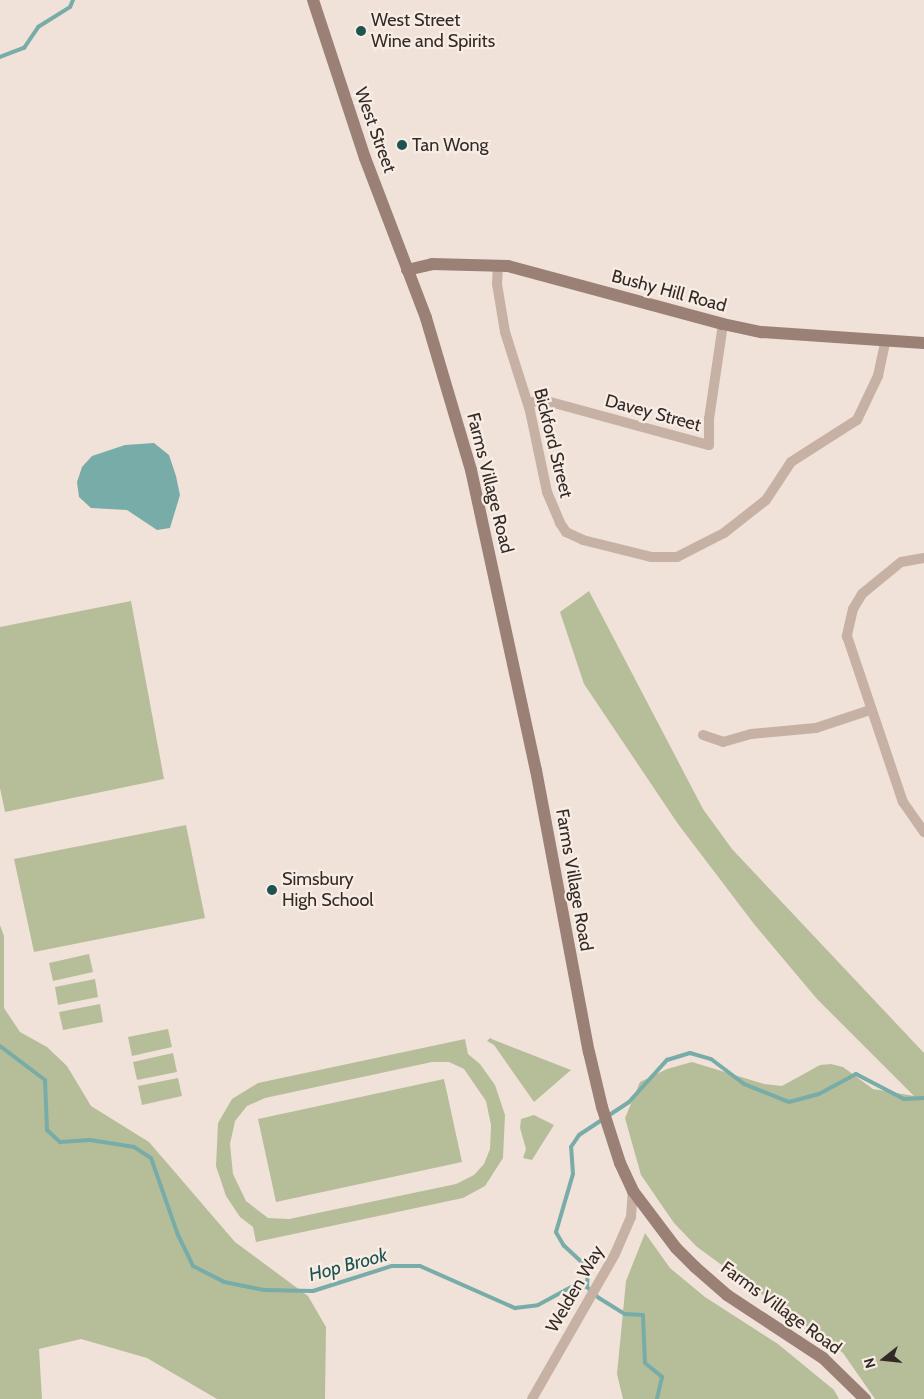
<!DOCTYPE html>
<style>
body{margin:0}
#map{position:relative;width:924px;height:1399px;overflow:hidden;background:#f0e2d8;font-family:Cabin,sans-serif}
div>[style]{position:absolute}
.green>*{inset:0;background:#b6be99}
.water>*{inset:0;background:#78aca8}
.stream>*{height:4px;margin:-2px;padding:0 2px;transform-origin:2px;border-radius:2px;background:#78aca8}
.street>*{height:10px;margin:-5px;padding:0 5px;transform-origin:5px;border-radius:5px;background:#c7b1a5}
.secondary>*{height:12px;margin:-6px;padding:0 6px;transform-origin:6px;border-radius:6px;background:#9b8076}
.dots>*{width:14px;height:14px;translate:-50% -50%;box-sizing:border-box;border:2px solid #f8ede4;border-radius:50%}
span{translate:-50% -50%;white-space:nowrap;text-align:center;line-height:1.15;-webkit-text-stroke:4.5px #f8ede4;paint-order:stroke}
.poi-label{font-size:18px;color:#332926}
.left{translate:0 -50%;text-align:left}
.street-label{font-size:18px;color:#332926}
.water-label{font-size:19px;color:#1d5350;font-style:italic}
.north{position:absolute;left:859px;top:1334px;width:50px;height:50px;-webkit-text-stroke:4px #f8ede4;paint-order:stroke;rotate:254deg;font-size:14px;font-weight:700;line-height:20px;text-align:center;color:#332926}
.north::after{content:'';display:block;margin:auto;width:18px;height:22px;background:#332926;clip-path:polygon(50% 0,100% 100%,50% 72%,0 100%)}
</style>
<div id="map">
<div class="green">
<i style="clip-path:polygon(589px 591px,703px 809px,732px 849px,924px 1053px,924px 1399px,875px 1399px,843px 1353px,697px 1247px,674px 1223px,641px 1175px,625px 1118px,640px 1082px,667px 1069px,692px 1062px,764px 1084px,782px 1086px,820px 1065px,831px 1064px,843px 1067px,873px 1089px,914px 1096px,817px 999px,754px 924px,678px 824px,584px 684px,560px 612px)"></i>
<i style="clip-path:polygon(131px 601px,164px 779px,5px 812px,0 788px,0 627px)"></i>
<i style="clip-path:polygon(186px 825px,205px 918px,34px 952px,14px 859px)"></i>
<i style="clip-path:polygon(0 925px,4px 936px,4px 1008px,20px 1032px,47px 1047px,67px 1066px,91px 1106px,149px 1142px,235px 1242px,308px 1296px,326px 1327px,325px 1399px,217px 1399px,147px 1358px,81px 1339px,39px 1349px,42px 1399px,0 1399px)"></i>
<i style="clip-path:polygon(89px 954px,93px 972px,53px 981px,49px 963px)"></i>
<i style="clip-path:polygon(95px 979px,98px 997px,58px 1005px,55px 987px)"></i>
<i style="clip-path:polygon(100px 1004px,103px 1022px,63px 1030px,59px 1012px)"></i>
<i style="clip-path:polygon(168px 1029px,172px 1047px,132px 1056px,128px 1037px)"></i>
<i style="clip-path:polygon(490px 1038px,494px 1040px,571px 1070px,534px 1102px,494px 1045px,487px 1041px)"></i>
<i style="clip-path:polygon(evenodd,465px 1039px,468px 1054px,480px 1064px,495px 1085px,505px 1115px,503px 1158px,485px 1186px,463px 1198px,256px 1242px,253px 1227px,240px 1217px,226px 1196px,216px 1166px,218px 1123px,232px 1099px,258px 1083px,465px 1039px,432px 1062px,449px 1062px,464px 1069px,486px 1101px,491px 1125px,490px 1149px,484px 1164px,474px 1175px,456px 1184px,289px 1219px,268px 1218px,246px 1201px,233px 1174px,230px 1144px,235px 1121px,247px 1106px,265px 1098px,432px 1062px)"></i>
<i style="clip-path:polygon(173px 1053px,177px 1072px,137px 1080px,133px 1062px)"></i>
<i style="clip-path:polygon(178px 1078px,182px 1096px,142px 1105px,138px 1086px)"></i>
<i style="clip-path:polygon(444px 1079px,462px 1162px,276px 1202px,258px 1119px)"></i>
<i style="clip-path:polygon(534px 1115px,554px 1125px,532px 1160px,523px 1158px,526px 1149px,520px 1128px,521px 1119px)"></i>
<i style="clip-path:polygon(645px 1233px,670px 1268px,705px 1297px,778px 1344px,834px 1390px,839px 1399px,623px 1399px,617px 1374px,626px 1281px)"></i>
</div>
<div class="water">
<i style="clip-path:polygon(154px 443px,169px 455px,176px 476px,180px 495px,170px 528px,157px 530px,127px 510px,91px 508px,79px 497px,77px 482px,82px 467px,92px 456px,125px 445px)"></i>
</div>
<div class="stream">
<i style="left:0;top:57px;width:26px;rotate:-21deg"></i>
<i style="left:24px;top:48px;width:25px;rotate:-56deg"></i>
<i style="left:38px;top:27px;width:38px;rotate:-32deg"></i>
<i style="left:70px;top:7px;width:8px;rotate:-67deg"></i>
<i style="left:0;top:1046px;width:56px;rotate:37.1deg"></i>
<i style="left:45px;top:1080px;width:50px;rotate:87.7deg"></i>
<i style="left:47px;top:1130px;width:18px;rotate:43deg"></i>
<i style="left:60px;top:1142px;width:30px;rotate:-4deg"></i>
<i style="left:90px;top:1140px;width:45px;rotate:9deg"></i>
<i style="left:134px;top:1147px;width:20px;rotate:33deg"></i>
<i style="left:151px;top:1158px;width:82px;rotate:70.7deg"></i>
<i style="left:178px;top:1235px;width:34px;rotate:64deg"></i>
<i style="left:193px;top:1266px;width:35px;rotate:27deg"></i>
<i style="left:224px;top:1282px;width:41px;rotate:11.3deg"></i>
<i style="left:264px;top:1290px;width:49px;rotate:1.2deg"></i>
<i style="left:313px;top:1291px;width:83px;rotate:-17.6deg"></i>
<i style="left:392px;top:1266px;width:28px"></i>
<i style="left:420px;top:1266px;width:104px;rotate:23.9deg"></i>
<i style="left:515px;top:1308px;width:23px;rotate:-7deg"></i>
<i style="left:538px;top:1305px;width:42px;rotate:-28.4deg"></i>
<i style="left:575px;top:1285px;width:12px;rotate:9deg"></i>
<i style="left:587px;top:1287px;width:16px;rotate:43deg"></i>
<i style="left:599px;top:1298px;width:31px;rotate:32deg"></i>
<i style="left:625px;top:1314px;width:18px;rotate:3deg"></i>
<i style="left:643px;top:1315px;width:48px;rotate:87.6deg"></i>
<i style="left:645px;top:1363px;width:22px;rotate:39deg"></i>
<i style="left:662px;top:1377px;width:23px;rotate:103deg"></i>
<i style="left:587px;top:1287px;width:19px;rotate:-87deg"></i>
<i style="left:588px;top:1268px;width:33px;rotate:-137deg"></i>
<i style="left:564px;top:1246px;width:16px;rotate:-120deg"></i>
<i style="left:556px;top:1232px;width:60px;rotate:-73.7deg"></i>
<i style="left:573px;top:1174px;width:27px;rotate:-94deg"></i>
<i style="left:571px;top:1147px;width:14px;rotate:-56deg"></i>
<i style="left:579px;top:1135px;width:60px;rotate:-33.4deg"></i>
<i style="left:629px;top:1102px;width:57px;rotate:-47.9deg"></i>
<i style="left:667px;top:1060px;width:24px;rotate:-17deg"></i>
<i style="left:690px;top:1053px;width:22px;rotate:16deg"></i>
<i style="left:711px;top:1059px;width:41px;rotate:37.1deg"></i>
<i style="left:744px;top:1084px;width:48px;rotate:21.8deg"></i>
<i style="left:789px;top:1102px;width:31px;rotate:-15deg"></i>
<i style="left:819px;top:1094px;width:42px;rotate:-28.4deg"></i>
<i style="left:856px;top:1074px;width:54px;rotate:27.5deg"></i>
<i style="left:904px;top:1099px;width:20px;rotate:-3deg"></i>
</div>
<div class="street">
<i style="left:498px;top:265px;width:19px;rotate:93deg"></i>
<i style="left:497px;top:284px;width:49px;rotate:80.5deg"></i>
<i style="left:505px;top:332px;width:83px;rotate:72.4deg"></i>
<i style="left:530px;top:411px;width:83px;rotate:78.1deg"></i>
<i style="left:547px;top:492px;width:34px;rotate:67deg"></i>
<i style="left:560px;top:523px;width:11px;rotate:56deg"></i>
<i style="left:566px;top:532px;width:19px;rotate:25deg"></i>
<i style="left:583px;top:540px;width:70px;rotate:14deg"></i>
<i style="left:651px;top:557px;width:26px"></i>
<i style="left:677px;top:557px;width:53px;rotate:-27.1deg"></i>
<i style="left:724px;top:533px;width:53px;rotate:-38.2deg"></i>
<i style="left:766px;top:500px;width:45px;rotate:-56.7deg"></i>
<i style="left:791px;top:462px;width:78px;rotate:-32.5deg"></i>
<i style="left:857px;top:420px;width:49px;rotate:-64.5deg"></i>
<i style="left:878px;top:376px;width:34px;rotate:-78deg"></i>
<i style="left:528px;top:403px;width:15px;rotate:-11deg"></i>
<i style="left:543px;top:400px;width:172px;rotate:15.2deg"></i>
<i style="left:709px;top:445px;width:26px;rotate:-90deg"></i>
<i style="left:709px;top:419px;width:96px;rotate:-81.6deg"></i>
<i style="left:924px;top:558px;width:23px;rotate:170deg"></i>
<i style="left:901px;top:562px;width:50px;rotate:140.6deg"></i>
<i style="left:862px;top:594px;width:17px;rotate:121deg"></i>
<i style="left:853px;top:609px;width:28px;rotate:103deg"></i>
<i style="left:847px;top:636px;width:175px;rotate:71.4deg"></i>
<i style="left:903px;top:802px;width:37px;rotate:55deg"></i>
<i style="left:703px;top:735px;width:21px;rotate:19deg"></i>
<i style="left:723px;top:742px;width:29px;rotate:-16deg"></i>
<i style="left:751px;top:734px;width:65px;rotate:-5.3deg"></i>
<i style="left:816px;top:728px;width:57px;rotate:-18.4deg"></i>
<i style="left:532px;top:1399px;width:167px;rotate:-60.2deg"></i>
<i style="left:615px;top:1254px;width:40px;rotate:-66.6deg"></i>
<i style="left:631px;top:1217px;width:26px;rotate:-86deg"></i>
</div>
<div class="secondary">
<i style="left:313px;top:0;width:166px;rotate:71.8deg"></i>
<i style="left:365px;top:158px;width:171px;rotate:69.1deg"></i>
<i style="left:426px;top:318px;width:159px;rotate:73.5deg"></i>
<i style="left:471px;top:470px;width:307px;rotate:77.8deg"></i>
<i style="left:536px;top:770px;width:287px;rotate:79.4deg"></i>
<i style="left:589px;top:1052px;width:57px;rotate:76.7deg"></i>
<i style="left:602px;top:1107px;width:59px;rotate:72.2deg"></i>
<i style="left:620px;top:1163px;width:31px;rotate:65deg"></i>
<i style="left:633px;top:1191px;width:71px;rotate:53deg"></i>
<i style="left:676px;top:1248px;width:27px;rotate:45deg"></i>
<i style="left:695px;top:1267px;width:43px;rotate:41.2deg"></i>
<i style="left:727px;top:1295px;width:115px;rotate:33.3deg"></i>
<i style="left:823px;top:1358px;width:59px;rotate:44.3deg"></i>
<i style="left:407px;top:270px;width:26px;rotate:-13deg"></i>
<i style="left:432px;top:264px;width:76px;rotate:1.5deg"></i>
<i style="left:508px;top:266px;width:223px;rotate:15.1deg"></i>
<i style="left:723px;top:324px;width:40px;rotate:12deg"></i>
<i style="left:762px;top:332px;width:162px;rotate:3.9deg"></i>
</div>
<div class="dots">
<i style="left:361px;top:31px;background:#1d5350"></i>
<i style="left:402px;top:145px;background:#1d5350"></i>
<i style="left:272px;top:890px;background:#1d5350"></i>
</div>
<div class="poi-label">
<span class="left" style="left:371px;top:31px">West Street<br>Wine and Spirits</span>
<span class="left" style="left:412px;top:145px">Tan Wong</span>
<span class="left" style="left:282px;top:890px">Simsbury<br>High School</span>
</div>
<div class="street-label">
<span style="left:375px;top:130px;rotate:70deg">West Street</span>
<span style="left:669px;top:291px;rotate:15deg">Bushy Hill Road</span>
<span style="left:653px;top:413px;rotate:15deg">Davey Street</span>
<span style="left:553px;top:443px;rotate:76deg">Bickford Street</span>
<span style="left:490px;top:483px;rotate:76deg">Farms Village Road</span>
<span style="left:574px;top:880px;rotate:80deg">Farms Village Road</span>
<span style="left:575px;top:1289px;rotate:-60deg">Welden Way</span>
<span style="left:781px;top:1308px;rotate:36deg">Farms Village Road</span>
</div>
<div class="water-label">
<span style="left:348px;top:1265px;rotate:-15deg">Hop Brook</span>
</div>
<div class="north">N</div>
</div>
